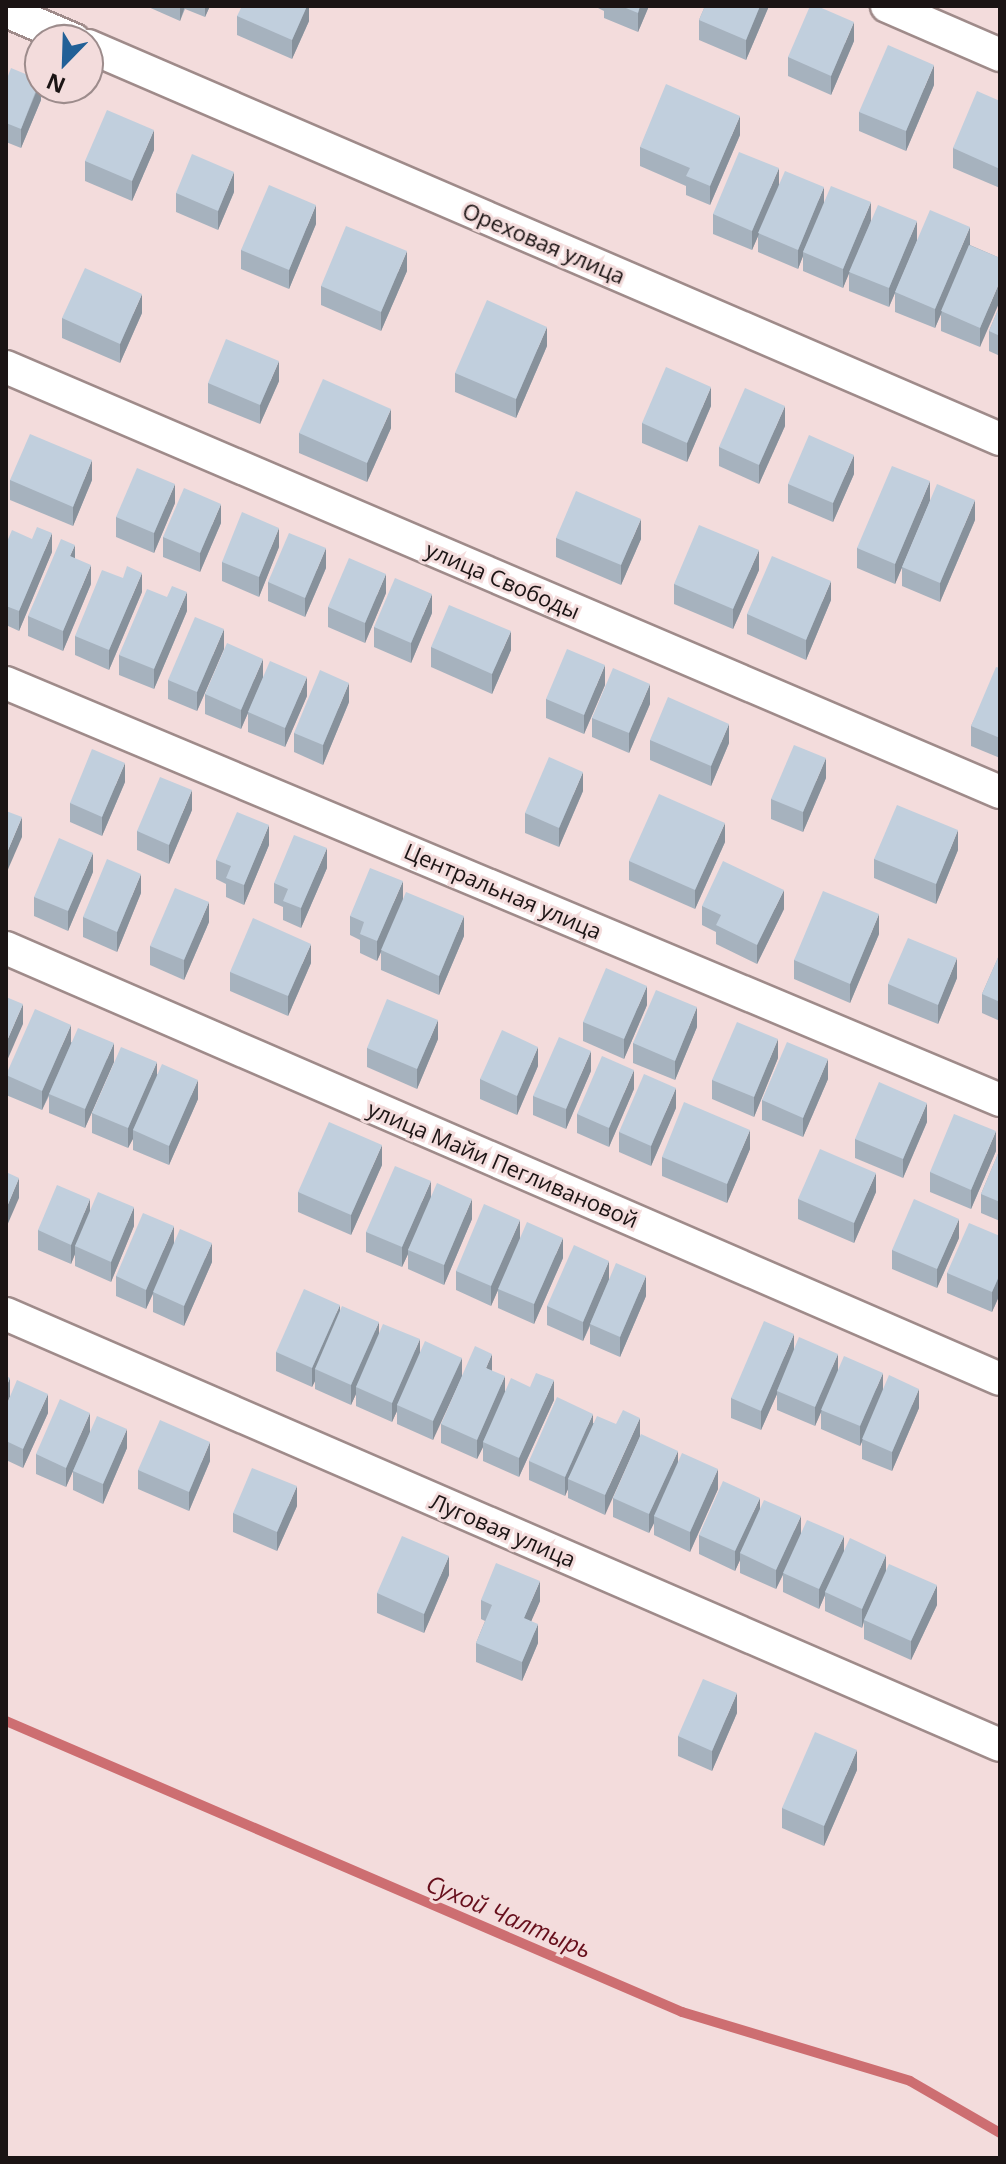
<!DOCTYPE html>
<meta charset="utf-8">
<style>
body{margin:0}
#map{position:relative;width:1006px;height:2164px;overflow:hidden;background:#f3dcdc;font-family:"Open Sans",sans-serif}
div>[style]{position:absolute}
.stream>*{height:10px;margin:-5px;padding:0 5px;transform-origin:5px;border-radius:5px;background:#cd6e71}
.roads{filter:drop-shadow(2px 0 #9f8b8a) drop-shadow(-2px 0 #9f8b8a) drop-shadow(0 2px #9f8b8a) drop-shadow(0 -2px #9f8b8a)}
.minor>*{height:32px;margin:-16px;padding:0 16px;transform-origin:16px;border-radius:16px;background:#fff}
.wall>*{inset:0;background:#a6b2be}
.shaded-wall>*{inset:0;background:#87919b}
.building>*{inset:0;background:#c1cfdd}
span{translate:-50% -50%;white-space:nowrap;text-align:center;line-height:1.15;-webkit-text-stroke:6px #f3dcdc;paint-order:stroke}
.street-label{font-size:22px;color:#1b1414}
.water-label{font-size:24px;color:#670f1c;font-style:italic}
.frame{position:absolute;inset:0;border:8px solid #1b1414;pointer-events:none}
.north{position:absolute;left:24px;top:24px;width:80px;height:80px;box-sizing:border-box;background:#f3dcdc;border:2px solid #9d8c8c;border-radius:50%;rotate:203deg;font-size:22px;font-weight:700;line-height:32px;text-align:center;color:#1b1414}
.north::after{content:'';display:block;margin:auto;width:28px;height:36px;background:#226097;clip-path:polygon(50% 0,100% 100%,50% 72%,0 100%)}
</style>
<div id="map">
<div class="stream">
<i style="left:6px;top:1721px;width:736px;rotate:23.29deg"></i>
<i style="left:682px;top:2012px;width:238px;rotate:16.8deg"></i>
<i style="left:910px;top:2081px;width:104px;rotate:30deg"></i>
</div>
<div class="roads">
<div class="minor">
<i style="left:887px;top:6px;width:123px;rotate:23.4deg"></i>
<i style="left:6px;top:11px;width:74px;rotate:23.1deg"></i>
<i style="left:88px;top:46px;width:993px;rotate:23.31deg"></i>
<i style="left:6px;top:367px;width:1081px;rotate:23.15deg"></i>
<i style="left:6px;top:683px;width:1078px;rotate:22.76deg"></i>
<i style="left:6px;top:948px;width:1083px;rotate:23.44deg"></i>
<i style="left:6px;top:1314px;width:1083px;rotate:23.44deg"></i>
</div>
</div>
<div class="wall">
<i style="clip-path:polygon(146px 6px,210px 6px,205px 17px,185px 9px,180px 21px)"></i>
<i style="clip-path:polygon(309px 6px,309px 21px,292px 59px,237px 35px,237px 16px)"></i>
<i style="clip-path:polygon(594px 6px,649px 6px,638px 32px,604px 18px,604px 11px)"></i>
<i style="clip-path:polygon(705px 6px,769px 6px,746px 60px,699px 40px,699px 20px)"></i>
<i style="clip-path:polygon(854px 41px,831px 95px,788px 76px,788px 57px)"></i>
<i style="clip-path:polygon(6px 81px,41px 88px,41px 100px,21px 148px,6px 142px)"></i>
<i style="clip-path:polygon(934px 85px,906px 151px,859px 131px,859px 112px)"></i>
<i style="clip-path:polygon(1000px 101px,1000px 188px,953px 168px,953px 148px)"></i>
<i style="clip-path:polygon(740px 135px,710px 205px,686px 195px,686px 186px,640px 166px,640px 147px)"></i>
<i style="clip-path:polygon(154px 150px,132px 201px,85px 181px,85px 161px)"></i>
<i style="clip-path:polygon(779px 184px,917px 241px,889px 307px,849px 291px,849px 272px,843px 288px,803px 271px,803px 256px,798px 269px,758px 252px,758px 236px,752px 250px,713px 234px,713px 214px)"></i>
<i style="clip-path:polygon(234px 192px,218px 230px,176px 212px,176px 193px)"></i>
<i style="clip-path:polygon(316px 224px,289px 289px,241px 269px,241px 250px)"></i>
<i style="clip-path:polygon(970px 245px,1000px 258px,980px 347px,941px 331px,941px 314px,935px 328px,895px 312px,895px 292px)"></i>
<i style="clip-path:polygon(407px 271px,381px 331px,321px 305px,321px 286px)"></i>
<i style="clip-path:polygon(1000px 305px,1000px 356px,989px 351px,989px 331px)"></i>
<i style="clip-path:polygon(142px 313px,120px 363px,62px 338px,62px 318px)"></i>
<i style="clip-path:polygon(547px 346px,516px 418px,455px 392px,455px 373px)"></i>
<i style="clip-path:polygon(279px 381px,260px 424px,208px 403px,208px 383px)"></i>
<i style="clip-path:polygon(711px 406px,687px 462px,642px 443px,642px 423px)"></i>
<i style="clip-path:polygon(785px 426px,759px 484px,719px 466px,719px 447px)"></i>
<i style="clip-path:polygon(391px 428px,367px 482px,299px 453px,299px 433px)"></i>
<i style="clip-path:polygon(854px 474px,833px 522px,788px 503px,788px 484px)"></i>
<i style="clip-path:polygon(10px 480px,92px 480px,73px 526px,10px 500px)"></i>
<i style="clip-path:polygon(930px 501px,895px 584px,857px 568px,857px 548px)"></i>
<i style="clip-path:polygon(175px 503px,154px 553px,116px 537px,116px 517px)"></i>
<i style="clip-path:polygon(975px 520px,940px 602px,902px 586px,902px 567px)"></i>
<i style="clip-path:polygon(221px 523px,200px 572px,163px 557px,163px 537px)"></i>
<i style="clip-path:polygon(556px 538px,641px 539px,621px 585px,556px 557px)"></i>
<i style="clip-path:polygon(6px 544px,52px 552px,19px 631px,6px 625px)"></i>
<i style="clip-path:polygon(279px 547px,259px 597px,222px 581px,222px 562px)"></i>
<i style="clip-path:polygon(326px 568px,305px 617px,268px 601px,268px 582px)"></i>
<i style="clip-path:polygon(759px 570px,733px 629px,674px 604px,674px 584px)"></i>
<i style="clip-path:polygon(91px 584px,63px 651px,28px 636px,28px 616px)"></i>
<i style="clip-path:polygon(142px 592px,109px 670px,75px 655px,75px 636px)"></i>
<i style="clip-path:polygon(386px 593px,365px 643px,328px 627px,328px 607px)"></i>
<i style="clip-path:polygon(831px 600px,806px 660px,747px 634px,747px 614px)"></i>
<i style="clip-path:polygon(187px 611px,154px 689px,119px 675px,119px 655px)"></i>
<i style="clip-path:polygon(432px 613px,411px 663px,374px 647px,374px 627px)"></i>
<i style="clip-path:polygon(431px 647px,511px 650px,492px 694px,431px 667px)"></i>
<i style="clip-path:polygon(224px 649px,197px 711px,168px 699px,168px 680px)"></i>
<i style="clip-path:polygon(1000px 668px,1000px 758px,971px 746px,971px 726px)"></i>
<i style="clip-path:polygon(263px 677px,307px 696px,285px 747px,248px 732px,248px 713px,241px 729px,205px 714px,205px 694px)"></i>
<i style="clip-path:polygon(605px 685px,584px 734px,546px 718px,546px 699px)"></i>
<i style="clip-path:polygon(349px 702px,323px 765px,294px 752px,294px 733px)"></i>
<i style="clip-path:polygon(650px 704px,629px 753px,592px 737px,592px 718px)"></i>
<i style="clip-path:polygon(650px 740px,729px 743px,711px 786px,650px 760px)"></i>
<i style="clip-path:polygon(826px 778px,803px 832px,771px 819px,771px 799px)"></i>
<i style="clip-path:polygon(125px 782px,102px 836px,70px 822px,70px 803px)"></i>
<i style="clip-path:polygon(583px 791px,559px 847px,525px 833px,525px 813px)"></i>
<i style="clip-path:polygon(192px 810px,169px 864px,137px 850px,137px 831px)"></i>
<i style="clip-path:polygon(725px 842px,695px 909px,629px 880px,629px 861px)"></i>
<i style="clip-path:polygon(269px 845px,244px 905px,226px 897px,226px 884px,216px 879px,216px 860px)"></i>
<i style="clip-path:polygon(958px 850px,936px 904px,874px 878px,874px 859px)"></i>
<i style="clip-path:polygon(327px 868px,301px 928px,283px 920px,283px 907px,274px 903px,274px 883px)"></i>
<i style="clip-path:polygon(93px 872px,68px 931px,34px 916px,34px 897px)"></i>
<i style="clip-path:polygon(141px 893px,117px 952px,83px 937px,83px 917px)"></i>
<i style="clip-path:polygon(403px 900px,464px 936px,439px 995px,381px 970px,381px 952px,377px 961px,360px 953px,360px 940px,350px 935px,350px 916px)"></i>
<i style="clip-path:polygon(702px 906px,784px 909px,757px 964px,716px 944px,716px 932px,702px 925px)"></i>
<i style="clip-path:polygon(209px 922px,184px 980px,150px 965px,150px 946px)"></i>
<i style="clip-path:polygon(879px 934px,850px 1003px,794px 979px,794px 960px)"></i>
<i style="clip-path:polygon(1000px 953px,1000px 1021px,982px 1013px,982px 994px)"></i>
<i style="clip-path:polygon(311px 963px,288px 1016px,230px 991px,230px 972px)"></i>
<i style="clip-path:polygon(957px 978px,938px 1024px,888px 1004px,888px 984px)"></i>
<i style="clip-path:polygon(647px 1005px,624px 1059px,583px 1041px,583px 1022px)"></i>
<i style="clip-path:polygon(697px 1027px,675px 1080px,633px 1063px,633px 1043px)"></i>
<i style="clip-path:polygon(438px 1039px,417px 1089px,367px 1067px,367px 1048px)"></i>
<i style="clip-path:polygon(71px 1042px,114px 1062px,85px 1128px,49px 1113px,49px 1096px,42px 1110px,6px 1095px,6px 1075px)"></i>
<i style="clip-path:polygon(778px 1058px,754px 1117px,712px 1099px,712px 1080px)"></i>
<i style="clip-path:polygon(538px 1066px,517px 1115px,480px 1099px,480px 1079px)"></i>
<i style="clip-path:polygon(591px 1071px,566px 1129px,533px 1115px,533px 1096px)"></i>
<i style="clip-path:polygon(157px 1074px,198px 1099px,169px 1165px,133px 1150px,133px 1138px,128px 1148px,92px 1133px,92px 1113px)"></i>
<i style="clip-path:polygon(828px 1079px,803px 1137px,762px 1120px,762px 1100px)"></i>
<i style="clip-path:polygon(634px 1089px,609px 1147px,577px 1133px,577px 1114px)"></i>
<i style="clip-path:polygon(676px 1108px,651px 1166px,619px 1152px,619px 1132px)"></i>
<i style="clip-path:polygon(927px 1122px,903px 1178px,855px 1158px,855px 1139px)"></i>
<i style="clip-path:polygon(750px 1149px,727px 1203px,662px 1176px,662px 1157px)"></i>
<i style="clip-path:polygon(1000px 1149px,1000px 1221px,981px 1213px,981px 1194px)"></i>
<i style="clip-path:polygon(996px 1151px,971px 1209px,930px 1192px,930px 1172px)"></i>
<i style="clip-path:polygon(382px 1165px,351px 1235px,298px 1212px,298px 1192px)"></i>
<i style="clip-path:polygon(876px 1192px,854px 1243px,798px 1219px,798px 1199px)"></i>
<i style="clip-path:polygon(431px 1197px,472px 1219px,444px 1285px,408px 1269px,408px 1254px,402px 1267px,366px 1252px,366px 1232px)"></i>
<i style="clip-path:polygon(90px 1211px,134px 1226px,111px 1282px,75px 1266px,75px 1254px,71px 1264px,38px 1250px,38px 1230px)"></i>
<i style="clip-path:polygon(1000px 1236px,1000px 1294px,992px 1312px,947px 1293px,947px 1273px)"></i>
<i style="clip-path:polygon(959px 1238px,937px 1288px,892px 1269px,892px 1250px)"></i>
<i style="clip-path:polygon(520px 1239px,563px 1258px,534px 1324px,498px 1308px,498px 1290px,491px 1306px,456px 1290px,456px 1271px)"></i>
<i style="clip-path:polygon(174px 1244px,212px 1262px,184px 1326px,153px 1312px,153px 1294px,146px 1309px,116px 1296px,116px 1276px)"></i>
<i style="clip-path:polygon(609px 1279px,646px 1296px,620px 1357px,590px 1344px,590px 1326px,583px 1341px,547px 1325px,547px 1306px)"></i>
<i style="clip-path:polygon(340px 1311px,379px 1333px,420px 1352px,462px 1358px,433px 1440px,397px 1424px,397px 1411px,392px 1422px,356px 1406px,356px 1394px,351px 1405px,315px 1389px,315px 1381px,312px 1387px,276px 1371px,276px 1352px)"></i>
<i style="clip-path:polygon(794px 1349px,919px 1408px,892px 1471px,862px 1459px,862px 1442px,860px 1446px,821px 1429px,821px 1412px,815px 1426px,777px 1410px,777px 1394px,761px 1430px,731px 1418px,731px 1398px)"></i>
<i style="clip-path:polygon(492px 1371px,505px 1391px,554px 1400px,519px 1477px,483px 1461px,483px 1447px,477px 1459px,441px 1443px,441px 1424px)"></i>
<i style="clip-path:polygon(6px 1406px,48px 1413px,23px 1468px,6px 1460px)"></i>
<i style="clip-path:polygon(593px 1423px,616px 1424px,605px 1515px,568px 1498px,568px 1489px,565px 1496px,529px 1480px,529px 1461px)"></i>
<i style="clip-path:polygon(90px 1432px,127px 1448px,103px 1504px,73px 1490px,73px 1471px,66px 1487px,36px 1474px,36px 1454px)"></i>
<i style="clip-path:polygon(210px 1461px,189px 1511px,138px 1489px,138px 1470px)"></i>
<i style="clip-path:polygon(678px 1462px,718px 1489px,690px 1552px,654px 1535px,654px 1523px,649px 1533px,613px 1517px,613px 1498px)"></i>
<i style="clip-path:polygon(297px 1506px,277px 1551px,233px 1532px,233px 1513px)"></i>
<i style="clip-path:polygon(760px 1510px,801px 1534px,844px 1552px,886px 1571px,937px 1605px,911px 1660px,864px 1639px,864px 1622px,862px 1628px,825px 1611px,825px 1595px,819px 1609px,783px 1592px,783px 1575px,776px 1589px,740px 1573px,740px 1560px,735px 1571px,699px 1554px,699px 1535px)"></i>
<i style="clip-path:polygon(449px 1575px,424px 1633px,377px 1613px,377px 1593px)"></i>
<i style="clip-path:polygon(481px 1600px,540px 1601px,531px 1621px,538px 1643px,522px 1681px,476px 1662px,476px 1643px,485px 1621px,481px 1619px)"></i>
<i style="clip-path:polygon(737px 1713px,712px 1771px,678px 1756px,678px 1736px)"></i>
<i style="clip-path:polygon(857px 1770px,824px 1846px,782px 1828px,782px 1808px)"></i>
</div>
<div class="shaded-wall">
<i style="clip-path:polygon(180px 6px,185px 6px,180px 21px)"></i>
<i style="clip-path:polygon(205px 6px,210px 6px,205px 17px)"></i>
<i style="clip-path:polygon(307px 6px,309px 6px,309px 21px,292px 59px,292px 40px)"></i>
<i style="clip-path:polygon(640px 6px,649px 6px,638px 32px,638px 13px)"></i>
<i style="clip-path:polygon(760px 6px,769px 6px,746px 60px,746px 40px)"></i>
<i style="clip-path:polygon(854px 22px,854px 41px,831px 95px,831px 76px)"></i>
<i style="clip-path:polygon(934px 65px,934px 85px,906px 151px,906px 131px)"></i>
<i style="clip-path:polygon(40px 83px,41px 100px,21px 148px,21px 129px)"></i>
<i style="clip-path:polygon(740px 116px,740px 135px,710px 205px,710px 186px)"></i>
<i style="clip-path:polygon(154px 130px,154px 150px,132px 201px,132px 181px)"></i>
<i style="clip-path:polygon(779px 168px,779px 188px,752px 250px,752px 231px)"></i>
<i style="clip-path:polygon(234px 172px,234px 192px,218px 230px,218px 211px)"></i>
<i style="clip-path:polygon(824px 187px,824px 207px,803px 252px,803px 256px,798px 269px,798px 250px)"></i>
<i style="clip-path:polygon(871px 202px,871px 221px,843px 288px,843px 269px)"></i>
<i style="clip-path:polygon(316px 205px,316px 224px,289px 289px,289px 270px)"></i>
<i style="clip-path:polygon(917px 221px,917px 241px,889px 307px,889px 288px)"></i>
<i style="clip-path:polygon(970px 227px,970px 246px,935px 328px,935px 309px)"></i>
<i style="clip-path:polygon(407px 251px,407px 271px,381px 331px,381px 312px)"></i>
<i style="clip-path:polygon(1000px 281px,1000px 301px,980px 347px,980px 328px)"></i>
<i style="clip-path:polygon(142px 294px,142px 313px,120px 363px,120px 344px)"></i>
<i style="clip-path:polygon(547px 327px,547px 346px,516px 418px,516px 399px)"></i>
<i style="clip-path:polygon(279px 361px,279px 381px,260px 424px,260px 405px)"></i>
<i style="clip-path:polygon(711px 387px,711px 406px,687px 462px,687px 443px)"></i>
<i style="clip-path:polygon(785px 406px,785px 426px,759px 484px,759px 465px)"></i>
<i style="clip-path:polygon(391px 409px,391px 428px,367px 482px,367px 463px)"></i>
<i style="clip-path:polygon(854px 455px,854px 474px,833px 522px,833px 503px)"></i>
<i style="clip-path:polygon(92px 460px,92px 480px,73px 526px,73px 507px)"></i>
<i style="clip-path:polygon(930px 481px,930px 501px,895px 584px,895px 564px)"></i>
<i style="clip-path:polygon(175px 484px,175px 503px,154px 553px,154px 533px)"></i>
<i style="clip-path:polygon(975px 500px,975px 520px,940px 602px,940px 583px)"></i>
<i style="clip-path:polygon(221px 504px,221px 523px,200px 572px,200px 553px)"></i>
<i style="clip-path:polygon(641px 519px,641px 539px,621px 585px,621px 565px)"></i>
<i style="clip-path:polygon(279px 528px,279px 547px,259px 597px,259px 577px)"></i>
<i style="clip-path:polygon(52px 533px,52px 552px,19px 631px,19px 611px)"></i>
<i style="clip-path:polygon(75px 545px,75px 564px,70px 556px)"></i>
<i style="clip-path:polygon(326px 548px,326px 568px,305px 617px,305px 598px)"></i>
<i style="clip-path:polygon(759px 550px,759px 570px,733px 629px,733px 609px)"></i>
<i style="clip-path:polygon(91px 565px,91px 584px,63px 651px,63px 631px)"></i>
<i style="clip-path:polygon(142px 573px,142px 592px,109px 670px,109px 650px)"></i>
<i style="clip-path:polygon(386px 574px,386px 593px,365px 643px,365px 623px)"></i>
<i style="clip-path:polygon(831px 581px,831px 600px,806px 660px,806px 640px)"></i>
<i style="clip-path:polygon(187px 592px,187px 611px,154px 689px,154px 669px)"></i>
<i style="clip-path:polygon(432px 594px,432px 613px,411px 663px,411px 643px)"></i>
<i style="clip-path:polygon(224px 629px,224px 649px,197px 711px,197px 692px)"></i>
<i style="clip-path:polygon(511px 631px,511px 650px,492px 694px,492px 674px)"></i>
<i style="clip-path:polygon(263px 659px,263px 678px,241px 729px,241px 710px)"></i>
<i style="clip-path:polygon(605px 665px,605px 685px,584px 734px,584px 715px)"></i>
<i style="clip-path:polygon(307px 677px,307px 696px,285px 747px,285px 728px)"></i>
<i style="clip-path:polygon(349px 683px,349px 702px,323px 765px,323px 745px)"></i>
<i style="clip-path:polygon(650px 684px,650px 704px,629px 753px,629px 733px)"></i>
<i style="clip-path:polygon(729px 724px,729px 743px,711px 786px,711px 766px)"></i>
<i style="clip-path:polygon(826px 758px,826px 778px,803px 832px,803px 812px)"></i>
<i style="clip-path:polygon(125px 763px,125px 782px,102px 836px,102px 817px)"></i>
<i style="clip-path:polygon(583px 772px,583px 791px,559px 847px,559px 828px)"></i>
<i style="clip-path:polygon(192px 790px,192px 810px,169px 864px,169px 845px)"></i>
<i style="clip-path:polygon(22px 817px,22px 837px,6px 874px,6px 855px)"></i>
<i style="clip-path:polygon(725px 823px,725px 842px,695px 909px,695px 890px)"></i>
<i style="clip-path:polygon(269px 825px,269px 845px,244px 905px,244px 885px)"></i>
<i style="clip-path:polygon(958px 830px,958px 850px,936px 904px,936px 884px)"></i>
<i style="clip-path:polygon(327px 848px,327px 868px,301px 928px,301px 908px)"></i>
<i style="clip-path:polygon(93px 853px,93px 872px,68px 931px,68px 911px)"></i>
<i style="clip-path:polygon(141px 874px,141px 893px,117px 952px,117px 932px)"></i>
<i style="clip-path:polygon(403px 881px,403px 901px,377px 961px,377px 941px)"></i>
<i style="clip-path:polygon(784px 890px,784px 909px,757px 964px,757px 945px)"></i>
<i style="clip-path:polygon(209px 902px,209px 922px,184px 980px,184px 960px)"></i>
<i style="clip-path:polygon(879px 914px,879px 934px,850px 1003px,850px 984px)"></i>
<i style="clip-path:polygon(464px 916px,464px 936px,439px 995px,439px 976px)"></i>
<i style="clip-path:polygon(311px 944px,311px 963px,288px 1016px,288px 996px)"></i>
<i style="clip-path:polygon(957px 958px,957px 978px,938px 1024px,938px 1005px)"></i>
<i style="clip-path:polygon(647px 986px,647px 1005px,624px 1059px,624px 1039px)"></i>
<i style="clip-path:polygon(23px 1004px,23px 1024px,6px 1063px,6px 1043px)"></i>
<i style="clip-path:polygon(697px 1007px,697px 1027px,675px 1080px,675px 1061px)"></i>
<i style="clip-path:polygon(438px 1020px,438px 1039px,417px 1089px,417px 1069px)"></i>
<i style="clip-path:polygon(71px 1025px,71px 1044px,42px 1110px,42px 1091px)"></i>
<i style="clip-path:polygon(778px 1039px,778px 1058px,754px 1117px,754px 1097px)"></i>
<i style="clip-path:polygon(114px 1043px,114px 1062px,85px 1128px,85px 1109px)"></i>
<i style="clip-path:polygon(538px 1047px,538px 1066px,517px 1115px,517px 1096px)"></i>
<i style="clip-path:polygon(591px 1051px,591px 1071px,566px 1129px,566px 1109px)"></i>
<i style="clip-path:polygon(828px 1059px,828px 1079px,803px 1137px,803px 1118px)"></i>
<i style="clip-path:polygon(157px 1062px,157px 1082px,133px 1130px,133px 1139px,128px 1148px,128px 1128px)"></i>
<i style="clip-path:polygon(634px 1070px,634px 1089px,609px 1147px,609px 1128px)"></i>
<i style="clip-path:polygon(198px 1080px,198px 1099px,169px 1165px,169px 1146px)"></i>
<i style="clip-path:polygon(676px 1088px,676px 1108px,651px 1166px,651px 1146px)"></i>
<i style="clip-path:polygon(927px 1103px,927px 1122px,903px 1178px,903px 1159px)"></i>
<i style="clip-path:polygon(750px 1130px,750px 1149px,727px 1203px,727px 1184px)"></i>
<i style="clip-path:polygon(996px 1131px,996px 1151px,971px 1209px,971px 1190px)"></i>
<i style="clip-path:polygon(382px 1145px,382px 1165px,351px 1235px,351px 1215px)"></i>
<i style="clip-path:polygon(876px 1173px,876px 1192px,854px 1243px,854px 1223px)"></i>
<i style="clip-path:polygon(19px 1178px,19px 1198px,6px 1228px,6px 1209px)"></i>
<i style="clip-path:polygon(431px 1181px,431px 1201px,408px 1250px,408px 1254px,402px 1267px,402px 1247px)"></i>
<i style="clip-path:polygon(90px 1199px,90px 1219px,75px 1246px,75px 1254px,71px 1264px,71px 1245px)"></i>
<i style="clip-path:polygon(472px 1199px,472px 1219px,444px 1285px,444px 1265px)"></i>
<i style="clip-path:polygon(134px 1207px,134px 1226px,111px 1282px,111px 1262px)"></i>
<i style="clip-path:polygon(959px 1219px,959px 1238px,937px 1288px,937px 1269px)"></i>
<i style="clip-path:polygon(520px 1220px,520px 1240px,491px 1306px,491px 1286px)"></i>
<i style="clip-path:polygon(174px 1226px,174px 1246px,146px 1309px,146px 1290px)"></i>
<i style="clip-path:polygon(563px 1238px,563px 1258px,534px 1324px,534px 1304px)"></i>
<i style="clip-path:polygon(212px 1243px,212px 1262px,184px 1326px,184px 1306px)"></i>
<i style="clip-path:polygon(609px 1261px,609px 1280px,583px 1341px,583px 1322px)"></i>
<i style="clip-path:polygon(1000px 1274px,1000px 1294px,992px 1312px,992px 1292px)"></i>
<i style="clip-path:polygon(646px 1276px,646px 1296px,620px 1357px,620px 1337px)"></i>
<i style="clip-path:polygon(340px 1305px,340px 1324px,315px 1369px,315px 1381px,312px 1387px,312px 1368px)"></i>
<i style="clip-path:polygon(379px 1322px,379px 1342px,356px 1387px,356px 1394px,351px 1405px,351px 1385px)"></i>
<i style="clip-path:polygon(794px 1334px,794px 1353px,777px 1391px,777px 1394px,761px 1430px,761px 1411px)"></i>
<i style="clip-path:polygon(420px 1339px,420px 1359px,397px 1405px,397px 1411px,392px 1422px,392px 1403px)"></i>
<i style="clip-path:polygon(492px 1354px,492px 1373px,486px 1368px)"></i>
<i style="clip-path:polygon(838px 1354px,838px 1373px,815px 1426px,815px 1407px)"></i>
<i style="clip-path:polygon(462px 1358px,462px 1377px,433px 1440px,433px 1421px)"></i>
<i style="clip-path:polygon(883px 1373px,883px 1392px,860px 1446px,860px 1426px)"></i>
<i style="clip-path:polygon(505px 1376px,505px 1396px,483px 1442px,483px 1447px,477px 1459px,477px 1440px)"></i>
<i style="clip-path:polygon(10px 1378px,10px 1397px,6px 1406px,6px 1387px)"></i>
<i style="clip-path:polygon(554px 1380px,554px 1400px,519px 1477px,519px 1458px)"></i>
<i style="clip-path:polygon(919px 1389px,919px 1408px,892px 1471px,892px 1452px)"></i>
<i style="clip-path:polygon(48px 1394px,48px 1413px,23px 1468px,23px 1449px)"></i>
<i style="clip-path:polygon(90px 1413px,90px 1432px,66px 1487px,66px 1468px)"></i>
<i style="clip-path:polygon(593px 1414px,593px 1434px,568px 1479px,568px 1489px,565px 1496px,565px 1477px)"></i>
<i style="clip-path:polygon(640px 1418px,640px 1437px,605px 1515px,605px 1495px)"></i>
<i style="clip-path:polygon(127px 1429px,127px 1448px,103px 1504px,103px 1484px)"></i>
<i style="clip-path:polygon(210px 1442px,210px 1461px,189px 1511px,189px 1492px)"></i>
<i style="clip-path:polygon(678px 1451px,678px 1471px,654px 1516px,654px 1523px,649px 1533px,649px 1514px)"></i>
<i style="clip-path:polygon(718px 1469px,718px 1489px,690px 1552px,690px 1532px)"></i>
<i style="clip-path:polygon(297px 1486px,297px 1506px,277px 1551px,277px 1532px)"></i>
<i style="clip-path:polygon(760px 1498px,760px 1517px,740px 1553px,740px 1560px,735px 1571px,735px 1551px)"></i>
<i style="clip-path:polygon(801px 1516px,801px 1536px,776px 1589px,776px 1570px)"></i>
<i style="clip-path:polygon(844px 1536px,844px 1555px,825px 1592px,825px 1595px,819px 1609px,819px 1589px)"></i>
<i style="clip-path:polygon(886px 1555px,886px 1574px,864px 1620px,862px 1628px,862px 1609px)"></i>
<i style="clip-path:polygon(449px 1556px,449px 1575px,424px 1633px,424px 1614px)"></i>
<i style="clip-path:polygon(540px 1581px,540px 1601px,524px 1638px,524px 1618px)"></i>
<i style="clip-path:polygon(937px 1585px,937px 1605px,911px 1660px,911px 1641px)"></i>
<i style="clip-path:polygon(538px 1624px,538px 1643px,522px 1681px,522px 1662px)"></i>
<i style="clip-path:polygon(737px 1693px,737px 1713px,712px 1771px,712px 1751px)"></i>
<i style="clip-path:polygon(857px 1750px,857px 1770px,824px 1846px,824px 1826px)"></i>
</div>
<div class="building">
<i style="clip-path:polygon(242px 6px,307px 6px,292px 40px,237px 16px)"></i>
<i style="clip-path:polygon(621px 6px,640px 6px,638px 13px)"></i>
<i style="clip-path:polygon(705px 6px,760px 6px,746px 40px,699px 20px)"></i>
<i style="clip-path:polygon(810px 6px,817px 6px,854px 22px,831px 76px,788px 57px)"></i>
<i style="clip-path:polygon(888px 45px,934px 65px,906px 131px,859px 112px)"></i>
<i style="clip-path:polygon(11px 68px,40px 80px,21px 129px,6px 123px,6px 81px)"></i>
<i style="clip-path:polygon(666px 84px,740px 116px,710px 186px,686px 176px,690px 168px,640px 147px)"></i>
<i style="clip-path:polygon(977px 91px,1000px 101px,1000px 169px,953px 148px)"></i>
<i style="clip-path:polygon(107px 110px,154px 130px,132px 181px,85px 161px)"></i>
<i style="clip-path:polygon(739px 152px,779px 168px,752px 231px,713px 214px)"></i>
<i style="clip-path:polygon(192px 154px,234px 172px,218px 211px,176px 193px)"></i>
<i style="clip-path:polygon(785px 171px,824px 187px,798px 250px,758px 233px)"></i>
<i style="clip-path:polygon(269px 185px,316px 205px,289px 270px,241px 250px)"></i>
<i style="clip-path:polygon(831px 186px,871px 202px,843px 269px,803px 252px)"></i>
<i style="clip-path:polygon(878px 205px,917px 221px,889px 288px,849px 272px)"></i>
<i style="clip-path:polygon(930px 210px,970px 227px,935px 309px,895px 292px)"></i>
<i style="clip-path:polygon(346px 226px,407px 251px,381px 312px,321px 286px)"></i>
<i style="clip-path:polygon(969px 245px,1000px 258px,1000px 281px,980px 328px,941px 311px)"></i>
<i style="clip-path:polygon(85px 268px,142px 294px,120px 344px,62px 318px)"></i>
<i style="clip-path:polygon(487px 300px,547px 327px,516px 399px,455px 373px)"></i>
<i style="clip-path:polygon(1000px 305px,1000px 336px,989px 331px)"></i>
<i style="clip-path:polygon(226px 339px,279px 361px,260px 405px,208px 383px)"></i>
<i style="clip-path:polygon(666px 367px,711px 387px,687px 443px,642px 423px)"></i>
<i style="clip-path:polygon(323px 379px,391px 409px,367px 463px,299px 433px)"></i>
<i style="clip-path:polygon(745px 388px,785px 406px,759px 465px,719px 447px)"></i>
<i style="clip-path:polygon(30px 434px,92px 460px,73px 507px,10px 480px)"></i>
<i style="clip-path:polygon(809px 435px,854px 455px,833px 503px,788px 484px)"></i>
<i style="clip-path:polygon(892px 466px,930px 481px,895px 564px,857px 548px)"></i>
<i style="clip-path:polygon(137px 468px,175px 484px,154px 533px,116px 517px)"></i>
<i style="clip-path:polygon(937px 484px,975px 500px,940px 583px,902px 567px)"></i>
<i style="clip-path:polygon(184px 488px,221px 504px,200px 553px,163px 537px)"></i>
<i style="clip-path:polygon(576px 491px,641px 519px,621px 565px,556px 538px)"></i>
<i style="clip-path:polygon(242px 512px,279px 528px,259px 577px,222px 562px)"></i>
<i style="clip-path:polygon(699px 525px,759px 550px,733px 609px,674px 584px)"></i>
<i style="clip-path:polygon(37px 527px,52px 533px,19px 611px,6px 606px,6px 544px,12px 530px,32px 539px)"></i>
<i style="clip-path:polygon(289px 533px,326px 548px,305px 598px,268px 582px)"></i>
<i style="clip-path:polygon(61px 539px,75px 545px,70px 556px,91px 565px,63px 631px,28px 616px)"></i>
<i style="clip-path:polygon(772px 556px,831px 581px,806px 640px,747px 614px)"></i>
<i style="clip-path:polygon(349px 558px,386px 574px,365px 623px,328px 607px)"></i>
<i style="clip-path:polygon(127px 566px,142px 573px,109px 650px,75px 636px,102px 570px,123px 578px)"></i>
<i style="clip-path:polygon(395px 578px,432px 594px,411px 643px,374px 627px)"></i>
<i style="clip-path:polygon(172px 586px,187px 592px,154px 669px,119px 655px,147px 589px,167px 597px)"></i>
<i style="clip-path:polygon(449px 605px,511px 631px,492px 674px,431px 647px)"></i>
<i style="clip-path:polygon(195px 617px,224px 629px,197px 692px,168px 680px)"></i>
<i style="clip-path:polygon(227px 643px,263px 659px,241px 710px,205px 694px)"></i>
<i style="clip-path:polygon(567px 649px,605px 665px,584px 715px,546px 699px)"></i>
<i style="clip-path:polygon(270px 661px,307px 677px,285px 728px,248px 712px)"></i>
<i style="clip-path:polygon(996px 667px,1000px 668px,1000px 738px,971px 726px)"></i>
<i style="clip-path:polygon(613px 668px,650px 684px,629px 733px,592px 718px)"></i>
<i style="clip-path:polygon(320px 670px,349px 683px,323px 745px,294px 733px)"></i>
<i style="clip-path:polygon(668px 697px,729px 724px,711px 766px,650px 740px)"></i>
<i style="clip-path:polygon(794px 745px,826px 758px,803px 812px,771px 799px)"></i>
<i style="clip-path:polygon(92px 749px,125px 763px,102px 817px,70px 803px)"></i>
<i style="clip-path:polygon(549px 757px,583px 772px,559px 828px,525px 813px)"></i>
<i style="clip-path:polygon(160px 777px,192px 790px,169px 845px,137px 831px)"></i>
<i style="clip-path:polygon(659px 794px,725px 823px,695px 890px,629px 861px)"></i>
<i style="clip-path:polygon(897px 805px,958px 830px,936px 884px,874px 859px)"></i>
<i style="clip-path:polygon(6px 811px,22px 817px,6px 855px)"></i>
<i style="clip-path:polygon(237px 812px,269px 825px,244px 885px,226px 878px,231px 866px,216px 860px)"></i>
<i style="clip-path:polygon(294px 835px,327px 848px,301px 908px,283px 901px,288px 889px,274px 883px)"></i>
<i style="clip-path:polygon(59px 838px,93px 853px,68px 911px,34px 897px)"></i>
<i style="clip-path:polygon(107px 859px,141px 874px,117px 932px,83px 917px)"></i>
<i style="clip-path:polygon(723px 861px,784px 890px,757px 945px,716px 925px,721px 915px,702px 906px)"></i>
<i style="clip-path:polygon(370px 868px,403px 881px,377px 941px,360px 934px,364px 922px,350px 916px)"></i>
<i style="clip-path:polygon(175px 888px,209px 902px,184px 960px,150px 946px)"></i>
<i style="clip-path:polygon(823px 891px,879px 914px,850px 984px,794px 960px)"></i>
<i style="clip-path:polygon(406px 892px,464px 916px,439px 976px,381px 950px)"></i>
<i style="clip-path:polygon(253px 918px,311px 944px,288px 996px,230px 972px)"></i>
<i style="clip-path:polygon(908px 938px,957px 958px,938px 1005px,888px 984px)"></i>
<i style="clip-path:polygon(1000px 953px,1000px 1002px,982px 994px)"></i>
<i style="clip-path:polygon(606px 968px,647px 986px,624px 1039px,583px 1022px)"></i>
<i style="clip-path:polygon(656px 990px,697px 1007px,675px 1061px,633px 1043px)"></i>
<i style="clip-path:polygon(6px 997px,23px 1004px,6px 1043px)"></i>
<i style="clip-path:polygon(387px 999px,438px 1020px,417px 1069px,367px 1048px)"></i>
<i style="clip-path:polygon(35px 1009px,71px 1025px,42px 1091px,6px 1075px)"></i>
<i style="clip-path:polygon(737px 1022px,778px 1039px,754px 1097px,712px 1080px)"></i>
<i style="clip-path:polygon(78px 1028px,114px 1043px,85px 1109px,49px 1094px)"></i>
<i style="clip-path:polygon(502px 1030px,538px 1047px,517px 1096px,480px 1079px)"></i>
<i style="clip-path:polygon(559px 1037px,591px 1051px,566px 1109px,533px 1096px)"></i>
<i style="clip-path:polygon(787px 1042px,828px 1059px,803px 1118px,762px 1100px)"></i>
<i style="clip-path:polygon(121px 1047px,157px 1062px,128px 1128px,92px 1113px)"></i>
<i style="clip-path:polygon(602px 1056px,634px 1070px,609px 1128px,577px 1114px)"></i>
<i style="clip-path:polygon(162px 1064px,198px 1080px,169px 1146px,133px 1130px)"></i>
<i style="clip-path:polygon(644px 1074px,676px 1088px,651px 1146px,619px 1132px)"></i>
<i style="clip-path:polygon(879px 1082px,927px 1103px,903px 1159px,855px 1139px)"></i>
<i style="clip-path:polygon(684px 1102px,750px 1130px,727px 1184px,662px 1157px)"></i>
<i style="clip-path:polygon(954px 1114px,996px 1131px,971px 1190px,930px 1172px)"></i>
<i style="clip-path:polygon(329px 1122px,382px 1145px,351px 1215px,298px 1192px)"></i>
<i style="clip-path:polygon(820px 1149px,876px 1173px,854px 1223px,798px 1199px)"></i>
<i style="clip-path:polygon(1000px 1149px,1000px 1202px,981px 1194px)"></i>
<i style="clip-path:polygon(395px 1166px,431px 1181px,402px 1247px,366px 1232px)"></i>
<i style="clip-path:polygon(6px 1172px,19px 1178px,6px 1209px)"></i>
<i style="clip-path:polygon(437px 1183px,472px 1199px,444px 1265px,408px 1250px)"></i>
<i style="clip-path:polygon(57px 1185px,90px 1199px,71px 1245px,38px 1230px)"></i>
<i style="clip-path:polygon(98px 1192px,134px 1207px,111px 1262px,75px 1246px)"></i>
<i style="clip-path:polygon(914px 1199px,959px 1219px,937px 1269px,892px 1250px)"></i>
<i style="clip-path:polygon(484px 1204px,520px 1220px,491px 1286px,456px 1271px)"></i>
<i style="clip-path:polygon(143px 1213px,174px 1226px,146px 1290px,116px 1276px)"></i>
<i style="clip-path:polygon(527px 1222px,563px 1238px,534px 1304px,498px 1289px)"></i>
<i style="clip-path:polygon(969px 1223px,1000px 1236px,1000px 1274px,992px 1292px,947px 1273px)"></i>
<i style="clip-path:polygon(180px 1229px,212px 1243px,184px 1306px,153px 1292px)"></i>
<i style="clip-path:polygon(574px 1245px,609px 1261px,583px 1322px,547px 1306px)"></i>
<i style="clip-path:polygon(616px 1263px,646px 1276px,620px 1337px,590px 1324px)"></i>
<i style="clip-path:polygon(304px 1289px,340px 1305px,312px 1368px,276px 1352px)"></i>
<i style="clip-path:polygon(342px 1306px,379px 1322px,351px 1385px,315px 1369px)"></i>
<i style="clip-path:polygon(764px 1321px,794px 1334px,761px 1411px,731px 1398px)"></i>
<i style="clip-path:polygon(383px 1324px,420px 1339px,392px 1403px,356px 1387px)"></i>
<i style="clip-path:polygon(799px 1337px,838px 1354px,815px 1407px,777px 1391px)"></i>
<i style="clip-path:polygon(425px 1341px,462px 1358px,433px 1421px,397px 1405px)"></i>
<i style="clip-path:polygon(475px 1346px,492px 1354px,486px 1368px,505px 1376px,477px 1440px,441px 1424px)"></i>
<i style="clip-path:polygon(844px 1356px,883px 1373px,860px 1426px,821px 1410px)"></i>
<i style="clip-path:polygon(536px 1373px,554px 1380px,519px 1458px,483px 1442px,511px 1378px,530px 1387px)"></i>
<i style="clip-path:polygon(889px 1375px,919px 1389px,892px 1452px,862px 1439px)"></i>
<i style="clip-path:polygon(6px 1376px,10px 1378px,6px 1387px)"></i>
<i style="clip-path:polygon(17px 1380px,48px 1394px,23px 1449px,6px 1441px,6px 1406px)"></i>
<i style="clip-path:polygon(557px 1397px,593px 1414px,565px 1477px,529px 1461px)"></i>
<i style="clip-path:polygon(60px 1399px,90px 1413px,66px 1468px,36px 1454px)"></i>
<i style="clip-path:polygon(623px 1410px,640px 1418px,605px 1495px,568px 1479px,597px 1416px,616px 1424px)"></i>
<i style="clip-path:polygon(97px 1416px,127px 1429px,103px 1484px,73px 1471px)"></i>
<i style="clip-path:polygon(160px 1420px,210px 1442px,189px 1492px,138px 1470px)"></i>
<i style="clip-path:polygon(641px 1434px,678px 1451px,649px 1514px,613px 1498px)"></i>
<i style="clip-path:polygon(682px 1453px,718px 1469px,690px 1532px,654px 1516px)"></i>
<i style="clip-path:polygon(252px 1468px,297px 1486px,277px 1532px,233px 1513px)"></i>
<i style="clip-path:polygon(723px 1481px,760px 1498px,735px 1551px,699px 1535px)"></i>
<i style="clip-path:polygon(764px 1500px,801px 1516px,776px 1570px,740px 1553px)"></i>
<i style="clip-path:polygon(807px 1520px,844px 1536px,819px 1589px,783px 1573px)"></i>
<i style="clip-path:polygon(402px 1536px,449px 1556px,424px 1614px,377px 1593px)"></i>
<i style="clip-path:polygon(850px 1538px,886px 1555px,862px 1609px,825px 1592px)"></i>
<i style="clip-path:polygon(496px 1563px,540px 1581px,524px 1618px,538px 1624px,522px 1662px,476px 1643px,492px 1605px,481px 1600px)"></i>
<i style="clip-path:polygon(889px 1564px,937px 1585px,911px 1641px,864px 1620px)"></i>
<i style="clip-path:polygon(703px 1679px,737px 1693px,712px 1751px,678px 1736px)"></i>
<i style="clip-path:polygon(815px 1732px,857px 1750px,824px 1826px,782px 1808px)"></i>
</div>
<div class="street-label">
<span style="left:544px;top:243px;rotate:23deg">Ореховая улица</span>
<span style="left:503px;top:580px;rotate:23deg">улица Свободы</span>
<span style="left:503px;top:891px;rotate:23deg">Центральная улица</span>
<span style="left:503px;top:1164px;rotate:23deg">улица Майи Пегливановой</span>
<span style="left:503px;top:1530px;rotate:23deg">Луговая улица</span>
</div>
<div class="water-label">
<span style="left:509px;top:1916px;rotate:23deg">Сухой Чалтырь</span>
</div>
<div class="frame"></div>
<div class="north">N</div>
</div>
